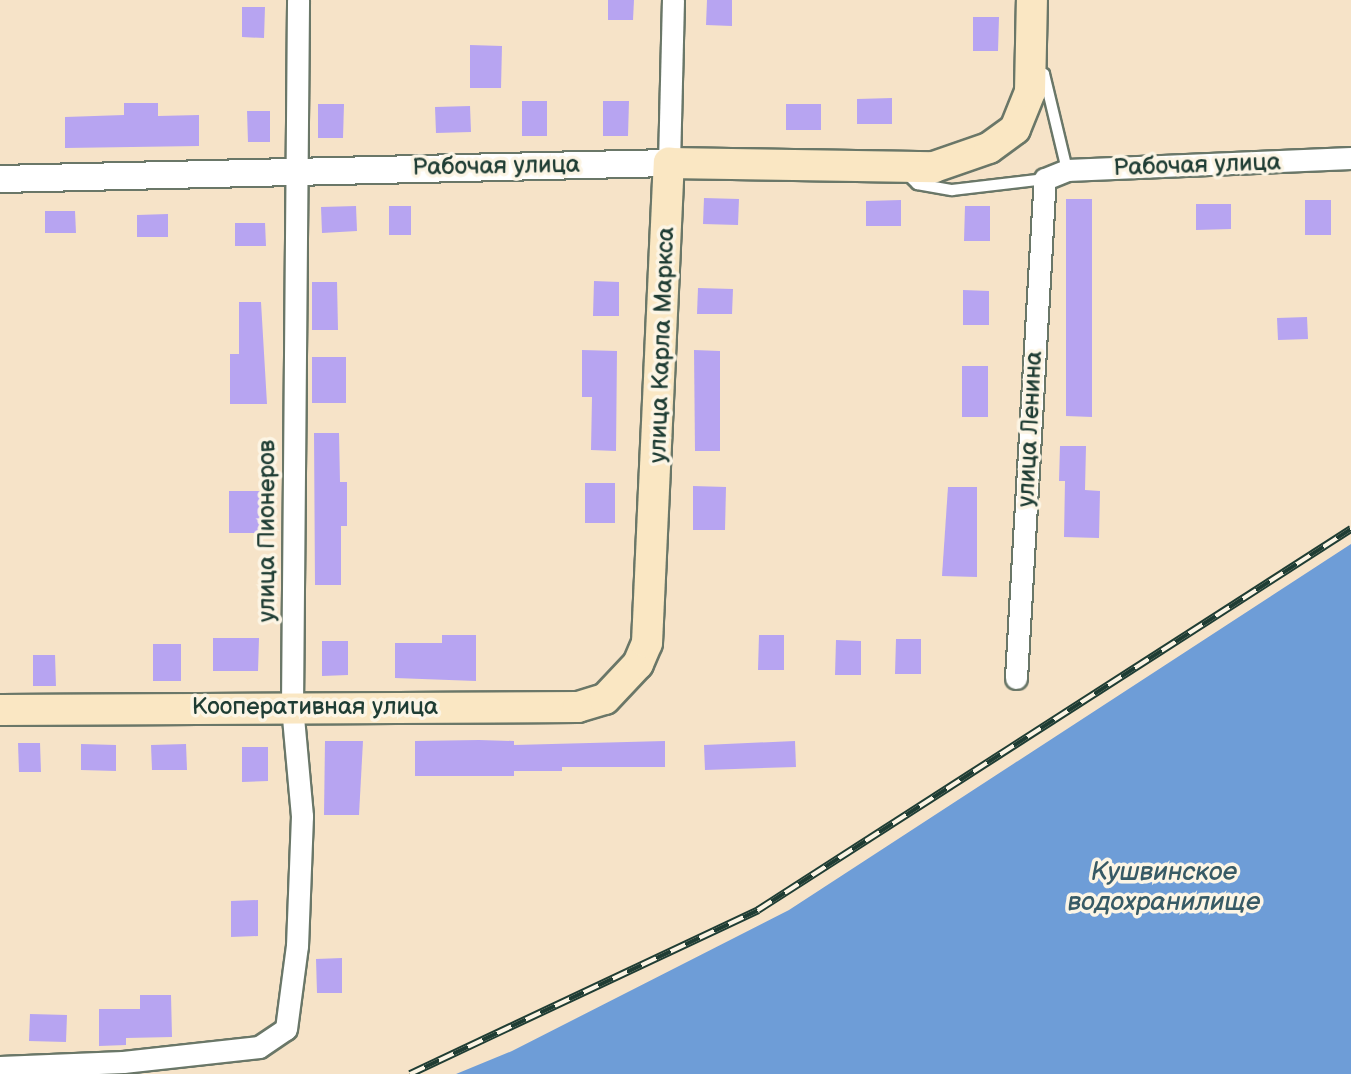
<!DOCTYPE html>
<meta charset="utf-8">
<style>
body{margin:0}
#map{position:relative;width:1351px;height:1074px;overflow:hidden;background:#f6e3c8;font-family:"Balsamiq Sans",sans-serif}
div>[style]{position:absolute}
.water>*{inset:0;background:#6e9dd7}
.building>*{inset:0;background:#b7a4f1}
.roads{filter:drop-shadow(2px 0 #6a7768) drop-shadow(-2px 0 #6a7768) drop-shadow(0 2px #6a7768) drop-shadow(0 -2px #6a7768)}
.service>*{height:10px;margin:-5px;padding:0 5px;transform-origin:5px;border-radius:5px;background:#fff}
.minor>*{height:21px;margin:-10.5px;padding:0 10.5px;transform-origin:10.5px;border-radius:10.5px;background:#fff}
.tertiary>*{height:26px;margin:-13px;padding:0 13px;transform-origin:13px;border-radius:13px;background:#fff}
.secondary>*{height:30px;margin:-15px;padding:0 15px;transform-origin:15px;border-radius:15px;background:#fae7c3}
.rail>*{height:8px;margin-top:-4px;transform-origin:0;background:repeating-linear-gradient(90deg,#fcf5e5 0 16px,#1f3d34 0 32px);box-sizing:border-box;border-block:2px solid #1f3d34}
span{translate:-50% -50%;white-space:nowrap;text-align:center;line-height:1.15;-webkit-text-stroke:7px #fcf5e5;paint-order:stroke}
.street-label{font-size:24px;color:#1f3d34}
.water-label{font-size:26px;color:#375a65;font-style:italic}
</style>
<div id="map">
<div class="water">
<i style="clip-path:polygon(1351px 544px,1351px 1074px,456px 1074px,512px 1051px,789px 910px)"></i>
</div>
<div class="building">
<i style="clip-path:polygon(608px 0,634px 0,633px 20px,608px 20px)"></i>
<i style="clip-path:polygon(707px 0,732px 0,732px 26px,706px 25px)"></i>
<i style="clip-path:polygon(242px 7px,265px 7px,264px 38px,242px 37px)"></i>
<i style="clip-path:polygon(973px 17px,999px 17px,998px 51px,973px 51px)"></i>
<i style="clip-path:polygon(470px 45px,502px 46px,501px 88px,470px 88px)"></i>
<i style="clip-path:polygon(892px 98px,892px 124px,857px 124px,857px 99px)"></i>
<i style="clip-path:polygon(522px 101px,547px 101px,547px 136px,522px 136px)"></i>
<i style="clip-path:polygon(603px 101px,629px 101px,628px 136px,603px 136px)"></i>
<i style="clip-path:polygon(124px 103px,158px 103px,158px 116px,199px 115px,199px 146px,65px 148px,65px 117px,124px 115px)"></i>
<i style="clip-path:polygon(318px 104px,344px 104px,343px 138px,318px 138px)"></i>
<i style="clip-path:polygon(786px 104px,821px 104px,821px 130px,786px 130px)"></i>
<i style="clip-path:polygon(470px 106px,471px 132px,436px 133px,435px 107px)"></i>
<i style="clip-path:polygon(247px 111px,270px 111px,270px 142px,248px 142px)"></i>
<i style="clip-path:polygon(704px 198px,739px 199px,738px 225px,703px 224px)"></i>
<i style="clip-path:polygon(1066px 199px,1092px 199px,1092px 417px,1066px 416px)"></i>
<i style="clip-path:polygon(901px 200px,901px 226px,866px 226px,866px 201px)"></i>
<i style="clip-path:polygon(1305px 200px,1331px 200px,1331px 235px,1305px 235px)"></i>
<i style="clip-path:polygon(1196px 204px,1231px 204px,1231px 229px,1196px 230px)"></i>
<i style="clip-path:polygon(356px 206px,357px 231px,322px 233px,321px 207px)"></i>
<i style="clip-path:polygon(389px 206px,411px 206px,411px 235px,389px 235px)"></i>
<i style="clip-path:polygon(965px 206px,990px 206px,990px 241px,964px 241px)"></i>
<i style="clip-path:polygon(45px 211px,75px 211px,76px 233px,45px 233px)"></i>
<i style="clip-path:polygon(168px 214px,168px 237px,137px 237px,137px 215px)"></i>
<i style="clip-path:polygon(235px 223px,265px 223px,266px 246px,235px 246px)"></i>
<i style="clip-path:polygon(594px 281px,619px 282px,619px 316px,593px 316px)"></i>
<i style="clip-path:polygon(312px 282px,337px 282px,338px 330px,312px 330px)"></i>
<i style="clip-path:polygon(698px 288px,733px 289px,732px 314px,697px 314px)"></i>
<i style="clip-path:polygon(963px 290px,989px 291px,989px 325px,963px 325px)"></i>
<i style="clip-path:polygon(239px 302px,261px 302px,267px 404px,230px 404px,230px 354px,239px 354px)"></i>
<i style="clip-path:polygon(1307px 317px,1308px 339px,1278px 340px,1277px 318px)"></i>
<i style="clip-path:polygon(582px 350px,617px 351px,616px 451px,591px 450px,592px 397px,582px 397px)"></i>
<i style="clip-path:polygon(694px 350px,720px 351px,720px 451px,695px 451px)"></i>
<i style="clip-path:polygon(312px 357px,346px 357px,346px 403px,312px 403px)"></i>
<i style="clip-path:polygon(962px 366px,988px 366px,988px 417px,962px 417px)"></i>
<i style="clip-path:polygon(314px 433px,339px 433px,340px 482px,347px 482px,347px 526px,341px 526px,341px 585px,315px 585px)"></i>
<i style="clip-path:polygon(1060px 446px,1086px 446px,1085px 490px,1100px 491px,1099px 538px,1064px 537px,1065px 481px,1059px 481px)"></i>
<i style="clip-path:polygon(585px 483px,615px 483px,615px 523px,585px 523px)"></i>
<i style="clip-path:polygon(693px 486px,726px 487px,725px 530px,693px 530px)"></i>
<i style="clip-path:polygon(948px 487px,977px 487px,977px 577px,942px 576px)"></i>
<i style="clip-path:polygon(229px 491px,260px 491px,260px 533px,229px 533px)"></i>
<i style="clip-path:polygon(442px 635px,476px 635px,476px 681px,395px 678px,395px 643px,442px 643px)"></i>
<i style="clip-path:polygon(759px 635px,784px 635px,784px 670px,758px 670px)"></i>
<i style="clip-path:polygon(213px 638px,259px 638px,258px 671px,213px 671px)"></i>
<i style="clip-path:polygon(896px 639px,921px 639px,921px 674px,895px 674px)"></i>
<i style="clip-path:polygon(836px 640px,861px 641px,861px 675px,835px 675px)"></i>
<i style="clip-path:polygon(322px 641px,348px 641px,348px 675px,322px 676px)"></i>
<i style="clip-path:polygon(153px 644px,181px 644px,181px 681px,153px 681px)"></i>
<i style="clip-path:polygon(33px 655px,55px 655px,56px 686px,33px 686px)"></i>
<i style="clip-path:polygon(479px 740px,514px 741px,514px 745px,665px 741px,665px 767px,562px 767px,562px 771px,514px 771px,514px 776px,415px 776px,415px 741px)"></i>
<i style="clip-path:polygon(325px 741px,363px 741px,359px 815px,324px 815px)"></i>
<i style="clip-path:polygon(795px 741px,796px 767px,705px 770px,704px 745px)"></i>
<i style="clip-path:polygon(18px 743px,40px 743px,41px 772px,19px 772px)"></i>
<i style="clip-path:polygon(81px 744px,116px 745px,116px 771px,81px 770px)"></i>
<i style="clip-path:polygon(186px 744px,187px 770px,152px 770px,151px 745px)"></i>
<i style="clip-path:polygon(242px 747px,268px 747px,268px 781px,242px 782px)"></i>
<i style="clip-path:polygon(258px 900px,258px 936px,231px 937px,231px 901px)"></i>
<i style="clip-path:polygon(342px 958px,342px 993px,317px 993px,316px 959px)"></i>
<i style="clip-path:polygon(140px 995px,171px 995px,172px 1037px,126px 1038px,126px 1045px,99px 1046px,99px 1009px,140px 1009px)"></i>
<i style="clip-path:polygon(30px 1014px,67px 1015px,66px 1042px,29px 1041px)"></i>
</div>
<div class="roads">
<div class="service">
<i style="left:1034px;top:74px;width:10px"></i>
<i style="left:1044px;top:74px;width:99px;rotate:76.5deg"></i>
<i style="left:906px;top:173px;width:16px;rotate:45deg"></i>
<i style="left:917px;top:184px;width:36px;rotate:10deg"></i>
<i style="left:952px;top:190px;width:94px;rotate:-6.7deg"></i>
</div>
<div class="minor">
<i style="left:669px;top:163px;width:163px;rotate:-88.6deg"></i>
<i style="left:1016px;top:678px;width:500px;rotate:-86.7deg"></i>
<i style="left:1045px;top:179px;width:24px;rotate:-22deg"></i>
<i style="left:1067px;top:170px;width:284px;rotate:-2.4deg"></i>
<i style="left:0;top:1067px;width:123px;rotate:-2.3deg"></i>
<i style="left:123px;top:1062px;width:137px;rotate:-6.3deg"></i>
<i style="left:259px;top:1047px;width:32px;rotate:-34deg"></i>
<i style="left:286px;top:1029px;width:84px;rotate:-82.5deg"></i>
<i style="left:297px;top:946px;width:130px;rotate:-87.8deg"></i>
<i style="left:302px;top:816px;width:110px;rotate:-95.2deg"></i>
<i style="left:292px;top:706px;width:706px;rotate:-89.51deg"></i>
</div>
<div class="tertiary">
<i style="left:0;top:179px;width:669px;rotate:-1.37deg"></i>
</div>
<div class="secondary">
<i style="left:0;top:710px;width:578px;rotate:-0.3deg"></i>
<i style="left:578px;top:707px;width:28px;rotate:-17deg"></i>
<i style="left:605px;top:699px;width:48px;rotate:-46.7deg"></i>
<i style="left:638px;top:664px;width:23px;rotate:-67deg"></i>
<i style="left:647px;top:643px;width:481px;rotate:-87.4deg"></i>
<i style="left:669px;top:163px;width:265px;rotate:0.9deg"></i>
<i style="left:934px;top:167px;width:58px;rotate:-19.1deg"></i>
<i style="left:989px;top:148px;width:32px;rotate:-36deg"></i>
<i style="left:1015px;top:129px;width:40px;rotate:-68deg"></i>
<i style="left:1030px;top:92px;width:92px;rotate:-88.8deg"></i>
</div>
</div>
<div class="rail">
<i style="left:410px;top:1074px;width:385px;rotate:-25.2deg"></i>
<i style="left:758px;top:910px;width:705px;rotate:-32.72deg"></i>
</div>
<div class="street-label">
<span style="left:1197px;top:165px;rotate:-2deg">Рабочая улица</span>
<span style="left:496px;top:166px;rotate:-1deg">Рабочая улица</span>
<span style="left:662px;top:345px;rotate:-88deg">улица Карла Маркса</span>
<span style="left:1030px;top:429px;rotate:-87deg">улица Ленина</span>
<span style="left:267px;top:531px;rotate:-90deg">улица Пионеров</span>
<span style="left:315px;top:707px">Кооперативная улица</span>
</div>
<div class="water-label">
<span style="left:1164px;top:888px">Кушвинское<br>водохранилище</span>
</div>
</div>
